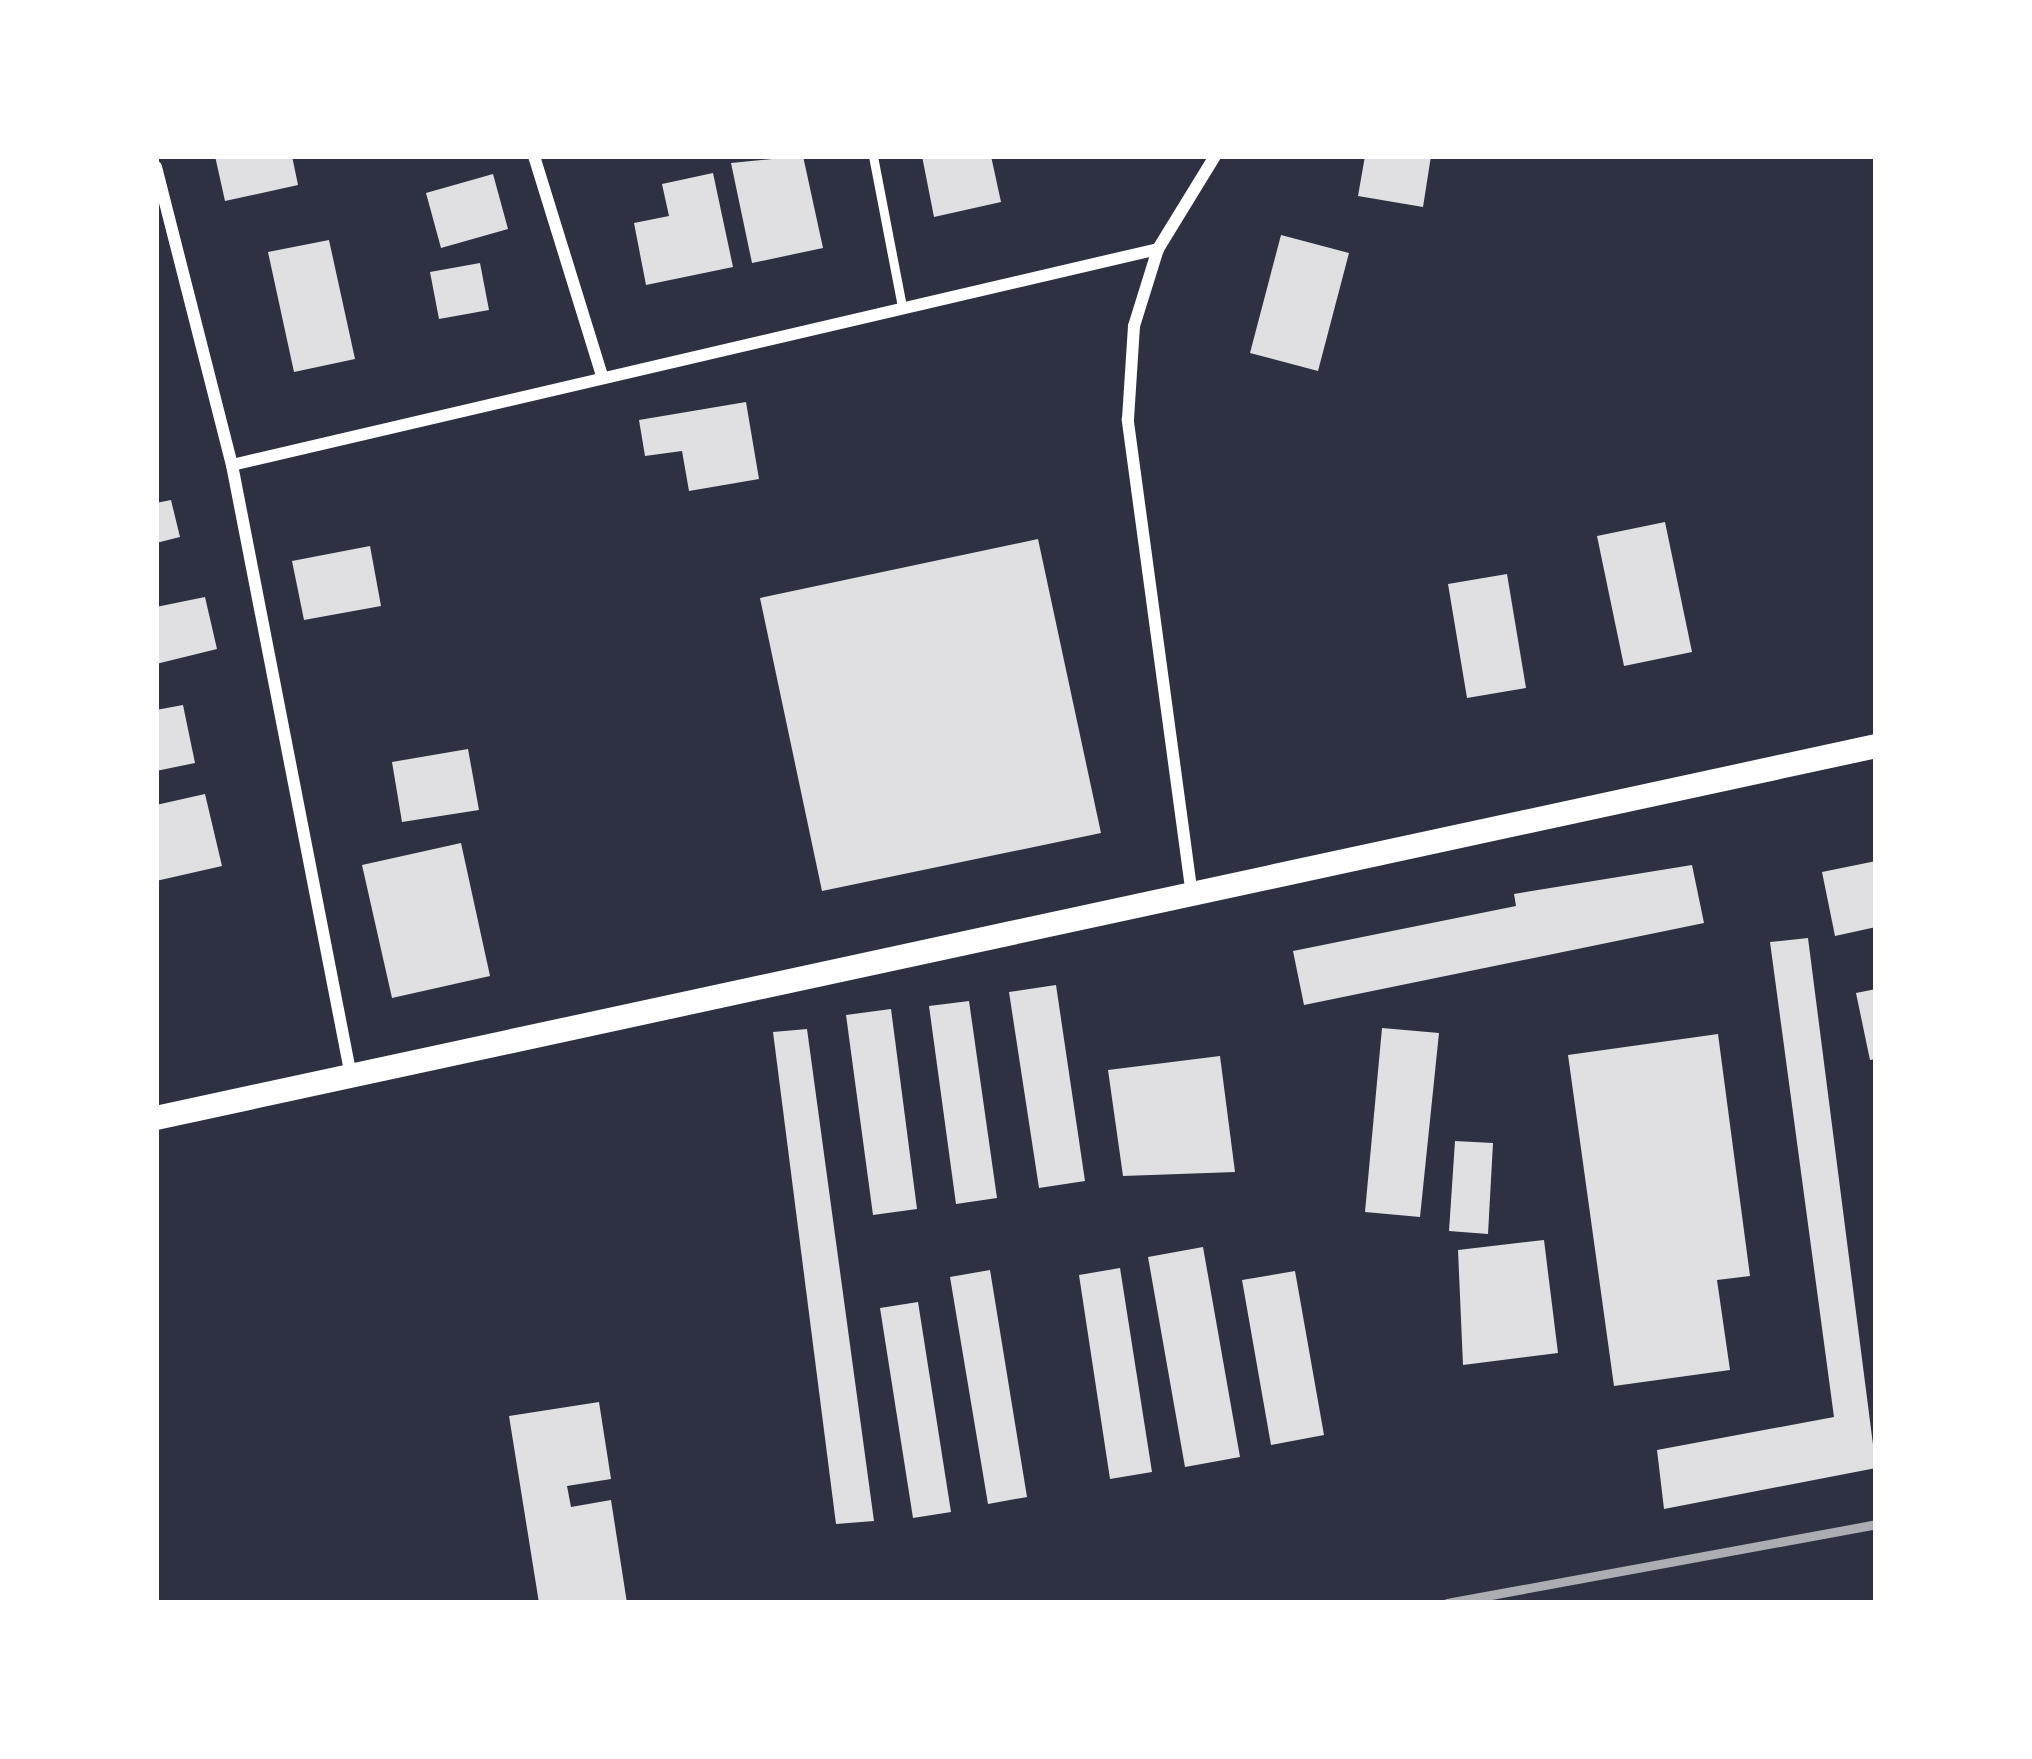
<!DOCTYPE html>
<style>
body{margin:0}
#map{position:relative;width:2032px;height:1759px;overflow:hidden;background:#2d3142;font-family:"Source Sans 3",sans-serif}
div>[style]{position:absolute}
.building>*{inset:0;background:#e0e0e3}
.service>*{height:9px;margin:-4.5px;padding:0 4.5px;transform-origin:4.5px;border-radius:4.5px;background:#fff}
.minor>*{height:12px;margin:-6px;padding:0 6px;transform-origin:6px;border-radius:6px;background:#fff}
.secondary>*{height:24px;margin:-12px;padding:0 12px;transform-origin:12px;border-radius:12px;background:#fff}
.rail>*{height:9px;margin:-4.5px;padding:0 4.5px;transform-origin:4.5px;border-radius:4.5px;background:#abadb3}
span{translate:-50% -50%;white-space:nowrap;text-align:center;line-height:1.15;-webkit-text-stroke:12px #fff;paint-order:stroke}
.frame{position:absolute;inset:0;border:159px solid #fff;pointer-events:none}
</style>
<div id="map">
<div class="building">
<i style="clip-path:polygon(215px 156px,292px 156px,298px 185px,225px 201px)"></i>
<i style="clip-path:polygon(803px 156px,823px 248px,752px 263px,731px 163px)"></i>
<i style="clip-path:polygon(922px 156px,991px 156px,1001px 202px,934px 217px)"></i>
<i style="clip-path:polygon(1365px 156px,1431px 156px,1423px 207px,1358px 196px)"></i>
<i style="clip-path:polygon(713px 173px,733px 267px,646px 285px,634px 223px,669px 216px,662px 184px)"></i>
<i style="clip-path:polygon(493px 174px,508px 229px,441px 248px,426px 193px)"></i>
<i style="clip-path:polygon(1281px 235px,1349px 253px,1318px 371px,1250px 353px)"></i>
<i style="clip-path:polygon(329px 240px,355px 359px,294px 372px,268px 252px)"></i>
<i style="clip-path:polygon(480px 263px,489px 310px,439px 319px,430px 272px)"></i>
<i style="clip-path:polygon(746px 402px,759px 479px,689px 491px,682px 451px,645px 456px,639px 420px)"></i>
<i style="clip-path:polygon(171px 500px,180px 537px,156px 543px,156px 503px)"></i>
<i style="clip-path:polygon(1665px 522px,1692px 652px,1624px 666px,1597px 536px)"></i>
<i style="clip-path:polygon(1038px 539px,1101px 833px,822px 891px,760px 598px)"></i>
<i style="clip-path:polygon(370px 546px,381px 606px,304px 620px,292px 561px)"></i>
<i style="clip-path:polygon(1507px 574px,1526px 688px,1467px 698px,1448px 584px)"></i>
<i style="clip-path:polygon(205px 597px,217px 649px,156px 664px,156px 607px)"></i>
<i style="clip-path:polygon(183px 705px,195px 763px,156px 771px,156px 710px)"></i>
<i style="clip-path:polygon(468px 749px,479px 810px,402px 822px,392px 762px)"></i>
<i style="clip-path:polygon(205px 794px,222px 866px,156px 881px,156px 805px)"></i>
<i style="clip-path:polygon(461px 843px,490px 976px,392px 998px,362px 865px)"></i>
<i style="clip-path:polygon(1876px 861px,1876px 927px,1835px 936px,1822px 872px)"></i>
<i style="clip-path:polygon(1692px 865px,1704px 923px,1304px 1005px,1293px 951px,1516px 906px,1514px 894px)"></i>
<i style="clip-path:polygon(1808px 938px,1876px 1468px,1664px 1509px,1657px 1450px,1834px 1417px,1770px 942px)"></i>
<i style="clip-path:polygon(1056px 985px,1085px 1181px,1039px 1188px,1009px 992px)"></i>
<i style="clip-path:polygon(1876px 989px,1876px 1059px,1870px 1060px,1856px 993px)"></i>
<i style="clip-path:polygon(969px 1001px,997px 1198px,956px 1204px,929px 1006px)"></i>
<i style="clip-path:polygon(891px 1009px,917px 1209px,873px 1215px,846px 1015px)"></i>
<i style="clip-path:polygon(1382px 1028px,1439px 1033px,1420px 1217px,1365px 1212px)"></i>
<i style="clip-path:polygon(807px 1029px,874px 1521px,836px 1524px,773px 1032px)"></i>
<i style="clip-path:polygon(1718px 1034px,1750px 1276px,1717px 1280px,1730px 1370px,1614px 1386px,1568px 1055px)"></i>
<i style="clip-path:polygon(1220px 1056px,1235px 1172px,1123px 1176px,1108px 1070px)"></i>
<i style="clip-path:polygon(1455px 1141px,1493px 1143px,1488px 1234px,1449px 1231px)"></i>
<i style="clip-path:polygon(1544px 1240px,1558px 1353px,1463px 1365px,1458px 1250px)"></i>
<i style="clip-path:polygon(1203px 1247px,1240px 1457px,1185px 1467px,1148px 1257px)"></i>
<i style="clip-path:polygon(1120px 1268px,1152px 1472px,1110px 1479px,1079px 1275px)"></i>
<i style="clip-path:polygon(990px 1270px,1027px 1497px,988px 1504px,950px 1277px)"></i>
<i style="clip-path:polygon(1295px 1271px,1324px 1435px,1271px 1445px,1242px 1280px)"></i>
<i style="clip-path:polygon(918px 1302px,951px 1512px,913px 1518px,880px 1308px)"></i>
<i style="clip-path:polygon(599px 1402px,611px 1479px,567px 1486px,571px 1507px,611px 1500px,627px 1603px,539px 1603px,509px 1416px)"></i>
</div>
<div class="service">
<i style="left:873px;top:156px;width:154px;rotate:79.1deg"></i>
</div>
<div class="minor">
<i style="left:534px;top:156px;width:229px;rotate:72.8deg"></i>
<i style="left:156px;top:167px;width:308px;rotate:75.7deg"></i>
<i style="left:232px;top:465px;width:622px;rotate:78.98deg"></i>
<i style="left:232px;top:465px;width:951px;rotate:-13.13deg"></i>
<i style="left:1191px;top:888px;width:473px;rotate:-97.7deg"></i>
<i style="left:1128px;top:419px;width:93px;rotate:-86.3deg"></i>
<i style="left:1134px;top:326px;width:81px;rotate:-72.7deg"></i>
<i style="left:1158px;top:249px;width:109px;rotate:-58.5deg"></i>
</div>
<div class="secondary">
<i style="left:156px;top:1118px;width:1760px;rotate:-12.2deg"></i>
</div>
<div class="rail">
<i style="left:1447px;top:1603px;width:436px;rotate:-10.4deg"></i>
</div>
<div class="frame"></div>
</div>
